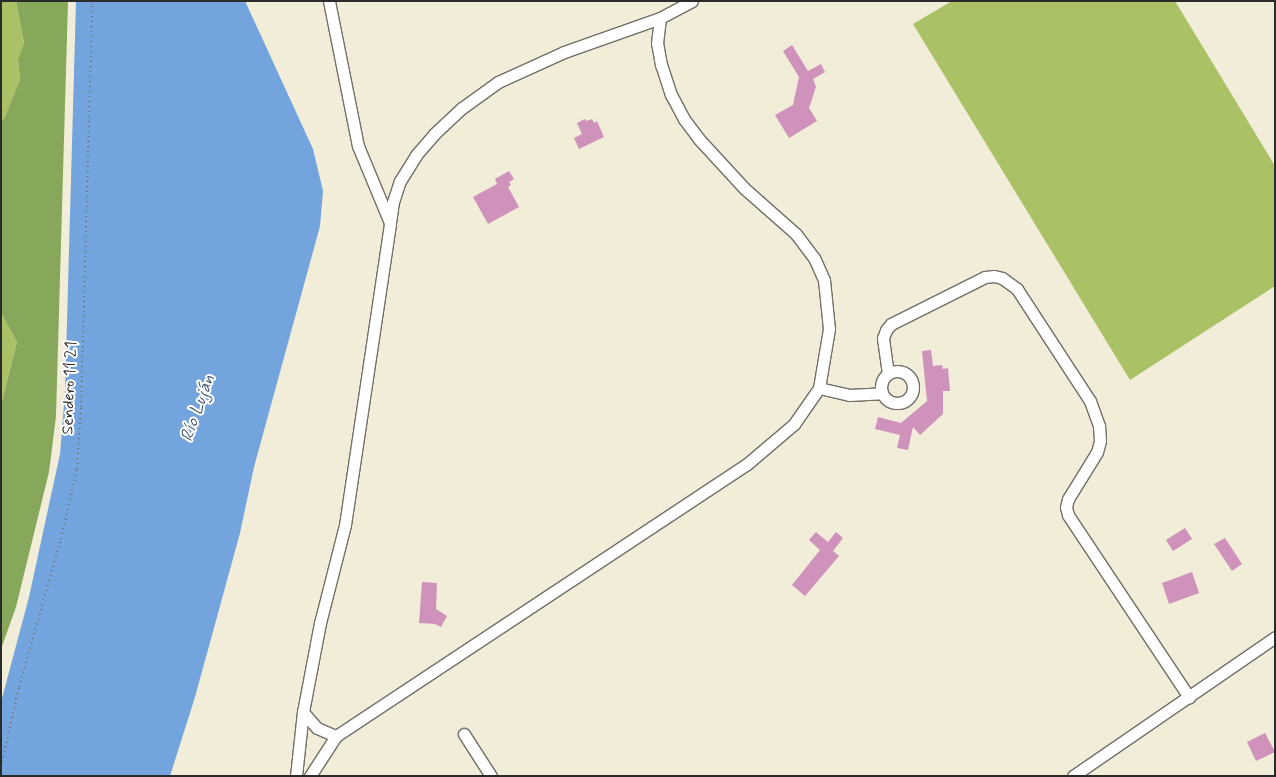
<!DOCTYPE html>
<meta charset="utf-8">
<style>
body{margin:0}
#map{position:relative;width:1276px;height:777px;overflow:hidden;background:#f1edd8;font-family:Mynerve,sans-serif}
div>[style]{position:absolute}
.green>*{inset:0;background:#aac166}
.forest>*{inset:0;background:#87a75b}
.water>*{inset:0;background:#73a4de}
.building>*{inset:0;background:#cf92ba}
.path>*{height:2px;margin-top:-1px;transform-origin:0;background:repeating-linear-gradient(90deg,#706f68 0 1px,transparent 0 5px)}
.roads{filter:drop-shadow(1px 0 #706f68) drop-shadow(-1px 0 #706f68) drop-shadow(0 1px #706f68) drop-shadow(0 -1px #706f68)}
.minor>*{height:11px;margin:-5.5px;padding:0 5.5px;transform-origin:5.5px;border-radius:5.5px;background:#fff}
.minor>.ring{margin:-5.5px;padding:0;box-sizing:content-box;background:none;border:11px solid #fff;border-radius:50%}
span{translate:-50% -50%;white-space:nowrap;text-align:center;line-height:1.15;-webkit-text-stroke:4px #fff;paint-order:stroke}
.street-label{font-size:16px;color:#2b2b2b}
.water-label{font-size:18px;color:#485b73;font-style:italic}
.frame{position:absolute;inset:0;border:2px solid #2b2b2b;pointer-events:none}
</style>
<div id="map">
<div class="green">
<i style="clip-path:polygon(1px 1px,16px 1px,24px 43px,18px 61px,20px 80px,4px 120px,1px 121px)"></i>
<i style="clip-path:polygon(952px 1px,1175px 1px,1275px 166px,1275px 286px,1130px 380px,913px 24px)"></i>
<i style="clip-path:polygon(1px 313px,17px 342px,1px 405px)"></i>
</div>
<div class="forest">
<i style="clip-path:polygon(16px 1px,68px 1px,56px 416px,49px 472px,16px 607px,1px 649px,1px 405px,17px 342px,1px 313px,1px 121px,4px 119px,20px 80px,18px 60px,24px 43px)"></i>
</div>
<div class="water">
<i style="clip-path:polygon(76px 1px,245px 1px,313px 149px,323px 191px,320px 226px,254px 467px,240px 533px,195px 697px,170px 776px,1px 776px,1px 702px,29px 597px,60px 454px,65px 393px)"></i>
</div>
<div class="building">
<i style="clip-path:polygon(792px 45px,808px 71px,821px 64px,825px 72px,813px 79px,816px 87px,809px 108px,817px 121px,789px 138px,775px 115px,793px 105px,799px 77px,783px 51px)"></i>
<i style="clip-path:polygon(585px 119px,586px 121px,592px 119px,594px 123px,597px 121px,604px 137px,579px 149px,574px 138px,582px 134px,577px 123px)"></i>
<i style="clip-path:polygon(509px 171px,514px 179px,509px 182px,511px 185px,508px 187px,519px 207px,488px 224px,473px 197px,497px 184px,495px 179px)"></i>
<i style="clip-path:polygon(931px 350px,933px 366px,942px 365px,943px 369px,948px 368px,950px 391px,943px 391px,943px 414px,920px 435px,913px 427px,908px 450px,897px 448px,900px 435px,875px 429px,878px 417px,901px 423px,927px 401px,922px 351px)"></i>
<i style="clip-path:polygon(1185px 528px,1192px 539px,1173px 551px,1166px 540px)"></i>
<i style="clip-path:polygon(816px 532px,828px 542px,836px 532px,843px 538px,833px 551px,839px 556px,805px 596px,792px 585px,820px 550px,809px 540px)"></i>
<i style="clip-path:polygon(1225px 538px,1242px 564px,1232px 571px,1214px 544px)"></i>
<i style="clip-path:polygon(1192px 572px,1199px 593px,1169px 604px,1162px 583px)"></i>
<i style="clip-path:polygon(422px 582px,437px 583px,436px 609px,447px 616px,441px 627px,435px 624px,419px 623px)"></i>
<i style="clip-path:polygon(1265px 733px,1275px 752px,1256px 761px,1247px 742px)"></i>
</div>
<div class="path">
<i style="left:1px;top:767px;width:82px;rotate:-77.3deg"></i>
<i style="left:19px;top:687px;width:154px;rotate:-74.2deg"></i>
<i style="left:61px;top:539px;width:72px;rotate:-77.1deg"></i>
<i style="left:77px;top:469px;width:62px;rotate:-86.3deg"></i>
<i style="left:81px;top:407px;width:406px;rotate:-88.4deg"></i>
</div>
<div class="roads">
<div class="minor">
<i style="left:329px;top:1px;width:148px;rotate:78.7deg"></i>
<i style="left:358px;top:146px;width:83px;rotate:67.4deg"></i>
<i class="ring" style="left:881px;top:371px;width:21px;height:21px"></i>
<i style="left:888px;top:374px;width:36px;rotate:-98deg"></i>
<i style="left:883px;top:338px;width:9px;rotate:-69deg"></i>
<i style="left:886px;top:330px;width:8px;rotate:-50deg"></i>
<i style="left:891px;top:324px;width:105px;rotate:-26.6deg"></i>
<i style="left:985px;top:277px;width:9px;rotate:-6deg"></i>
<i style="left:994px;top:276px;width:8px;rotate:14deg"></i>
<i style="left:1002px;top:278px;width:19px;rotate:36deg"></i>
<i style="left:1017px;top:289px;width:134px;rotate:56.9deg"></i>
<i style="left:1090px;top:401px;width:27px;rotate:70deg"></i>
<i style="left:1099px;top:426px;width:15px;rotate:86deg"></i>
<i style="left:1100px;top:441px;width:11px;rotate:105deg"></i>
<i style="left:1097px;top:452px;width:55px;rotate:121.7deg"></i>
<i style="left:1068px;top:499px;width:8px;rotate:104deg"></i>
<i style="left:1066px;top:507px;width:8px;rotate:76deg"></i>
<i style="left:1068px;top:515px;width:219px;rotate:56.4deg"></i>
<i style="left:819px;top:388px;width:31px;rotate:13deg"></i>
<i style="left:849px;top:395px;width:33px;rotate:-3deg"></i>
<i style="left:303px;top:712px;width:21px;rotate:49deg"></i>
<i style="left:317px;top:728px;width:21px;rotate:23deg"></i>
<i style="left:336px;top:736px;width:493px;rotate:-33.5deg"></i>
<i style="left:747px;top:464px;width:62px;rotate:-40.4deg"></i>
<i style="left:794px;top:424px;width:44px;rotate:-55.2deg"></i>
<i style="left:819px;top:388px;width:60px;rotate:-80.4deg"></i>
<i style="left:829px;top:329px;width:49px;rotate:-95.8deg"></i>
<i style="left:824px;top:280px;width:24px;rotate:-114deg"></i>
<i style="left:814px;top:258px;width:30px;rotate:-127deg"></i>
<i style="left:796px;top:234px;width:69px;rotate:-138.5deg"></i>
<i style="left:744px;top:188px;width:67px;rotate:-132.6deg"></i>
<i style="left:699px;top:139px;width:25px;rotate:-127deg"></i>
<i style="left:684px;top:119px;width:27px;rotate:-118deg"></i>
<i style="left:671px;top:95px;width:32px;rotate:-108deg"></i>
<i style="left:661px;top:65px;width:22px;rotate:-100deg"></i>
<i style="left:657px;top:43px;width:25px;rotate:-83deg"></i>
<i style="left:464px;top:734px;width:50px;rotate:57.3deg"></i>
<i style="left:296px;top:776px;width:64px;rotate:-83.8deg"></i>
<i style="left:303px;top:712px;width:91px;rotate:-79.2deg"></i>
<i style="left:320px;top:623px;width:101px;rotate:-75.7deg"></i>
<i style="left:345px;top:525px;width:305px;rotate:-81.5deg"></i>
<i style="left:390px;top:223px;width:21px;rotate:-82deg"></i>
<i style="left:393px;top:202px;width:22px;rotate:-72deg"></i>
<i style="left:400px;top:181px;width:31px;rotate:-58deg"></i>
<i style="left:416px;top:155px;width:28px;rotate:-49deg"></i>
<i style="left:434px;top:134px;width:38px;rotate:-43deg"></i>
<i style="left:462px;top:108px;width:44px;rotate:-35.8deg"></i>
<i style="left:498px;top:82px;width:72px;rotate:-24.4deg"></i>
<i style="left:564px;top:52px;width:102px;rotate:-19.5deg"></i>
<i style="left:660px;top:18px;width:36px;rotate:-28deg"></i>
<i style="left:310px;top:776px;width:48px;rotate:-57deg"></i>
<i style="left:1073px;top:776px;width:245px;rotate:-34.5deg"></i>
</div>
</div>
<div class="street-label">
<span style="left:70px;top:388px;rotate:-88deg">Sendero 11 21</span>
</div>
<div class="water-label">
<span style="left:198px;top:408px;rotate:-71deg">Río Luján</span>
</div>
<div class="frame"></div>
</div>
